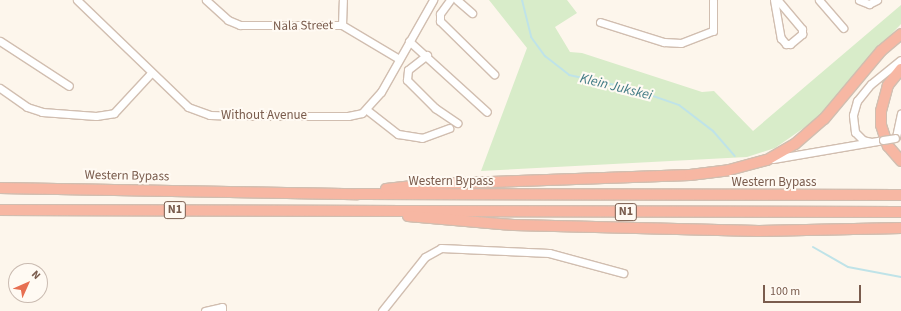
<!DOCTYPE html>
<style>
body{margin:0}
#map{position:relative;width:901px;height:311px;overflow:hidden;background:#fdf6ec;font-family:"Source Sans 3",sans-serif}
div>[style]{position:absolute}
.green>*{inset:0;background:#d8ecc9}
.stream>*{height:2px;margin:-1px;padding:0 1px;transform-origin:1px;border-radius:1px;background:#bfe3e8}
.roads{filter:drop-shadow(1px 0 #d1beb0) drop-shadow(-1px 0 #d1beb0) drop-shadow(0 1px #d1beb0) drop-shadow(0 -1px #d1beb0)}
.minor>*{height:7px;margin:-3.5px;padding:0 3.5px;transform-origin:3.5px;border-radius:3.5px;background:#fff}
.highway>*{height:10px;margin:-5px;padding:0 5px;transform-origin:5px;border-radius:5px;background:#f7b7a3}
.bridges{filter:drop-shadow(1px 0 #d1beb0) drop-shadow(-1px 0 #d1beb0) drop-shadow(0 1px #d1beb0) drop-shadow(0 -1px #d1beb0)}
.minor-bridge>*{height:7px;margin:-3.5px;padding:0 3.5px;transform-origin:3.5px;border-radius:3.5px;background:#fff}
span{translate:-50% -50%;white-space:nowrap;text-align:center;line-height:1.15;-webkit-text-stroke:4px #fffaf3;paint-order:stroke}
.shield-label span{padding:1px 3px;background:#fffaf3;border:1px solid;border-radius:3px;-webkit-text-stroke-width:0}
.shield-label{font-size:12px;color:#7a5c4d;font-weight:700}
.street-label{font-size:13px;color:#7a5c4d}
.water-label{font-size:14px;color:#437c86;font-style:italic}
.north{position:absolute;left:8px;top:263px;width:40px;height:40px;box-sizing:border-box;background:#fffaf3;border:1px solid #cabbb1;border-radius:50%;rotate:45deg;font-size:11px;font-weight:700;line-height:16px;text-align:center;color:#7a5c4d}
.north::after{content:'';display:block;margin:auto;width:14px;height:18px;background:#e76f51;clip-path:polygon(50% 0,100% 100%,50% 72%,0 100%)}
.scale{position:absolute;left:763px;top:285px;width:98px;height:18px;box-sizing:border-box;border:2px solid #7a5c4d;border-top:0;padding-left:5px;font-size:12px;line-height:14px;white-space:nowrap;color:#7a5c4d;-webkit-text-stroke:3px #fffaf3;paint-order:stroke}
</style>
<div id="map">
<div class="green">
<i style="clip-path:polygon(489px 0,567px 0,577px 13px,555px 27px,570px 52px,582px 53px,702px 92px,714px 91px,753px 131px,901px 5px,901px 24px,860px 67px,818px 118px,775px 148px,747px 157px,481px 171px,527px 48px)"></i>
</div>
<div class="stream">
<i style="left:522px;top:0;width:38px;rotate:76deg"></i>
<i style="left:531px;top:37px;width:24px;rotate:54deg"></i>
<i style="left:545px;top:56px;width:31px;rotate:38deg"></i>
<i style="left:569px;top:75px;width:66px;rotate:12.3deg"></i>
<i style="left:633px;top:89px;width:49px;rotate:19.2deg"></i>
<i style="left:679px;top:105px;width:43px;rotate:37.4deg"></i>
<i style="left:713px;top:131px;width:33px;rotate:49deg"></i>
<i style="left:813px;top:247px;width:40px;rotate:29.7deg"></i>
<i style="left:848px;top:267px;width:54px;rotate:10.7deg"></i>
</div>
<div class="roads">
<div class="minor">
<i style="left:77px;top:0;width:154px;rotate:43.9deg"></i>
<i style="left:188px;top:107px;width:23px;rotate:20deg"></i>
<i style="left:210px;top:115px;width:24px;rotate:2deg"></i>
<i style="left:234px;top:116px;width:114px"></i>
<i style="left:348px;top:116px;width:14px;rotate:-12deg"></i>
<i style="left:362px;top:113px;width:28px;rotate:-48deg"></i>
<i style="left:381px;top:92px;width:106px;rotate:-60.5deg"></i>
<i style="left:206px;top:0;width:30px;rotate:42deg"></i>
<i style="left:228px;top:20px;width:13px;rotate:23deg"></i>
<i style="left:240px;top:25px;width:102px"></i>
<i style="left:342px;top:25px;width:66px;rotate:30.8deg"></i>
<i style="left:450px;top:0;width:17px;rotate:126deg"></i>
<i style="left:440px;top:14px;width:7px;rotate:90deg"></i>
<i style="left:440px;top:21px;width:76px;rotate:44.5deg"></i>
<i style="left:457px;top:0;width:20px;rotate:41deg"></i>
<i style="left:774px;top:0;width:39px;rotate:80deg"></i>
<i style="left:781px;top:38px;width:8px;rotate:50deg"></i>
<i style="left:786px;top:44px;width:4px"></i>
<i style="left:790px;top:44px;width:16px;rotate:-40deg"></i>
<i style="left:802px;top:34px;width:5px;rotate:-90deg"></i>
<i style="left:802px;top:29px;width:38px;rotate:-130deg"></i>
<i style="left:819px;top:0;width:37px;rotate:49deg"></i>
<i style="left:859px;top:0;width:11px;rotate:22deg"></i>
<i style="left:869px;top:4px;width:9px;rotate:-27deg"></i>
<i style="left:600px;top:22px;width:67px;rotate:17.4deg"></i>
<i style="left:664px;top:42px;width:17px;rotate:3deg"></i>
<i style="left:681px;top:43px;width:34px;rotate:-21deg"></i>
<i style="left:713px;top:31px;width:31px;rotate:-90deg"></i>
<i style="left:342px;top:25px;width:25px;rotate:-88deg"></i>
<i style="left:0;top:41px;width:82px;rotate:33.1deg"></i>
<i style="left:409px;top:41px;width:105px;rotate:42.3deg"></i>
<i style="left:427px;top:55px;width:24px;rotate:142deg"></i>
<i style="left:408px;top:70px;width:10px;rotate:96deg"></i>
<i style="left:407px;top:80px;width:40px;rotate:45deg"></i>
<i style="left:435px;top:108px;width:27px;rotate:34deg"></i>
<i style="left:0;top:88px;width:33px;rotate:35deg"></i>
<i style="left:27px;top:107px;width:16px;rotate:18deg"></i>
<i style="left:42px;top:112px;width:54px;rotate:4.2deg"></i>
<i style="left:96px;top:116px;width:18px;rotate:-9deg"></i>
<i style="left:114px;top:113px;width:54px;rotate:-47.2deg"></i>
<i style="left:367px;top:110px;width:39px;rotate:38deg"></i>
<i style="left:398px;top:134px;width:24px;rotate:9deg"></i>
<i style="left:422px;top:138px;width:29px;rotate:-20deg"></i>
<i style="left:896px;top:137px;width:24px;rotate:-78deg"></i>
<i style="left:871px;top:142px;width:8px;rotate:-166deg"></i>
<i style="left:863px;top:140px;width:11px;rotate:-135deg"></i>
<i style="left:855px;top:132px;width:17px;rotate:-97deg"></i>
<i style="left:853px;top:115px;width:15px;rotate:-74deg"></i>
<i style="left:857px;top:101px;width:22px;rotate:-51deg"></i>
<i style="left:871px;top:84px;width:38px;rotate:-39deg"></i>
<i style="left:773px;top:159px;width:112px;rotate:-9.8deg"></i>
<i style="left:205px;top:311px;width:17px;rotate:-13deg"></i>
<i style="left:222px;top:307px;width:4px;rotate:90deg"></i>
<i style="left:382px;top:311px;width:69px;rotate:-51.5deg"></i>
<i style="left:425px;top:257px;width:18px;rotate:-29deg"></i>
<i style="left:441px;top:248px;width:108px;rotate:2.7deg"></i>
<i style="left:549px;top:253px;width:77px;rotate:15.1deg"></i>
</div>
<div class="highway">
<i style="left:901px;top:69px;width:21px;rotate:129deg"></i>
<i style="left:888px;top:85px;width:27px;rotate:105deg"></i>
<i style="left:881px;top:111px;width:14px;rotate:90deg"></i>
<i style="left:881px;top:125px;width:22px;rotate:72deg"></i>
<i style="left:888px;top:146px;width:20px;rotate:49deg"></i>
<i style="left:0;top:188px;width:358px;rotate:1deg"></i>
<i style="left:358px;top:194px;width:543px;rotate:0.11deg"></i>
<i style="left:386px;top:189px;width:45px;rotate:-6.3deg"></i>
<i style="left:431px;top:184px;width:259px;rotate:-2deg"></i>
<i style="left:690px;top:175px;width:39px;rotate:-7deg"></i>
<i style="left:729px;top:170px;width:39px;rotate:-15deg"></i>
<i style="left:767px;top:160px;width:32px;rotate:-30deg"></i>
<i style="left:795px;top:144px;width:38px;rotate:-41deg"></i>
<i style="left:824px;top:119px;width:89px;rotate:-50deg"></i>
<i style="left:881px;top:51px;width:26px;rotate:-40deg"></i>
<i style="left:0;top:210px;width:901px;rotate:0.13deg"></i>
<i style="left:408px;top:216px;width:106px;rotate:4.9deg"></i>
<i style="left:514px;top:225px;width:245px;rotate:1.4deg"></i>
<i style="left:759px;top:231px;width:142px;rotate:-1.2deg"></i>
</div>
</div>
<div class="bridges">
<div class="minor-bridge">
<i style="left:883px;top:140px;width:12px;rotate:-9deg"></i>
</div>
</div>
<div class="shield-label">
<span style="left:175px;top:210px">N1</span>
<span style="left:626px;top:212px">N1</span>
</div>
<div class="street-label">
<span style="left:303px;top:26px;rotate:-1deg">Nala Street</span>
<span style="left:264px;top:115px">Without Avenue</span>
<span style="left:127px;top:176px;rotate:1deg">Western Bypass</span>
<span style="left:451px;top:181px">Western Bypass</span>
<span style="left:774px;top:182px">Western Bypass</span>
</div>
<div class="water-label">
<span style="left:616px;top:87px;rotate:14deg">Klein Jukskei</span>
</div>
<div class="north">N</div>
<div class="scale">100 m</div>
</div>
